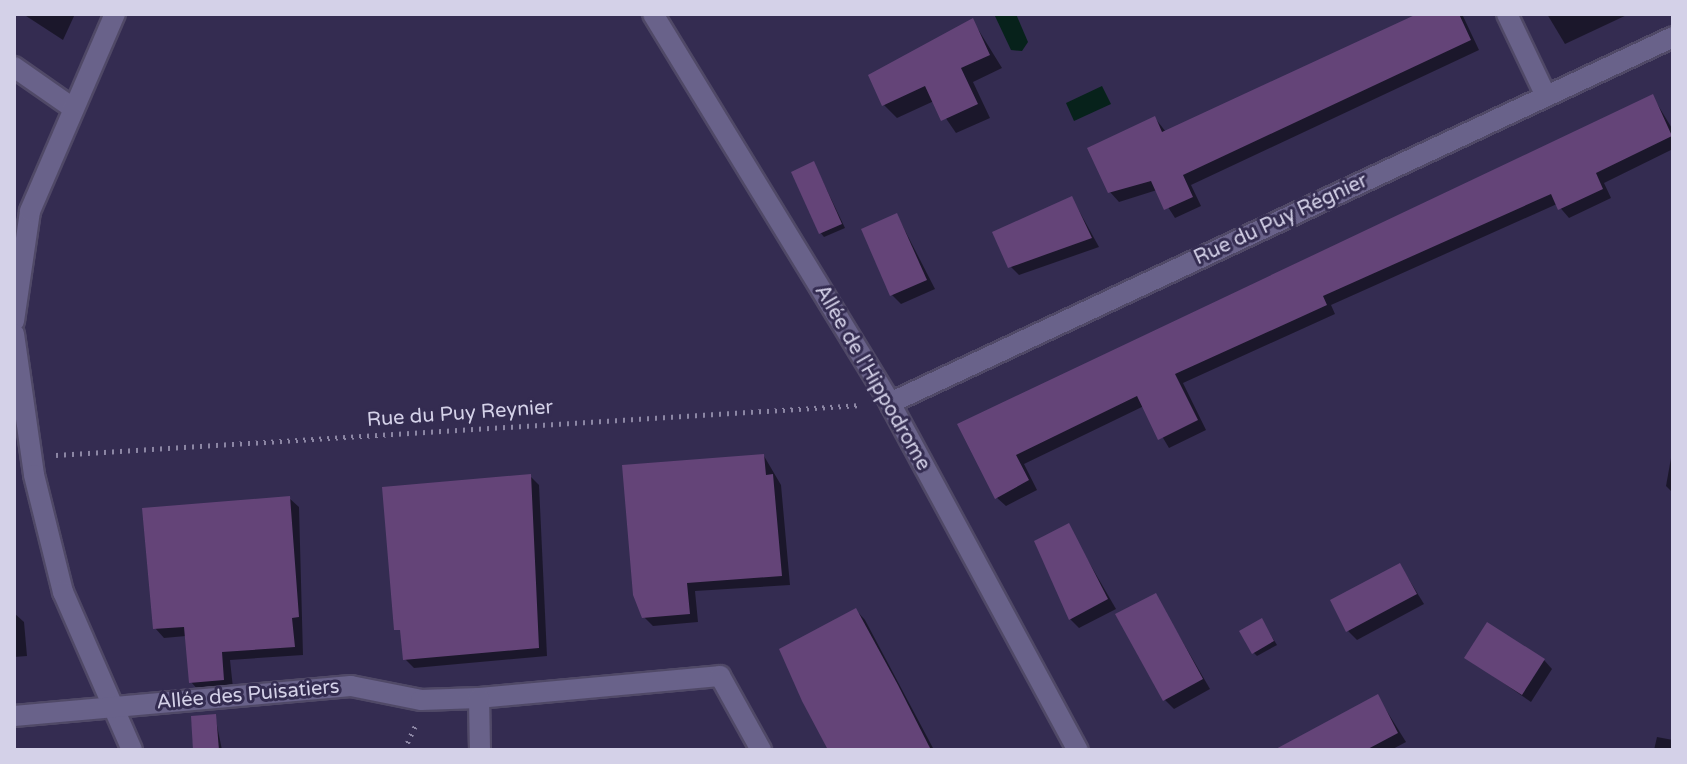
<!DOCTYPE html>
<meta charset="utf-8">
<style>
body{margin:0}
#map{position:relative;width:1687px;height:764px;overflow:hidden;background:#342c51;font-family:"Varela Round",sans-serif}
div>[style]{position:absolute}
.water>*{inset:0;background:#07221b}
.shadow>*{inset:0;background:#0007}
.building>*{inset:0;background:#644478}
.path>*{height:5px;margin-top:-2.5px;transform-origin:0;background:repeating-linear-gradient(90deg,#8c86a4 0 2px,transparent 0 8px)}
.roads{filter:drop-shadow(2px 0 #504967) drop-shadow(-2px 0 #504967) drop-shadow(0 2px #504967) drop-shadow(0 -2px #504967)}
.minor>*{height:20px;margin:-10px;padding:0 10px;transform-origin:10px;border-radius:10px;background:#69628a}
span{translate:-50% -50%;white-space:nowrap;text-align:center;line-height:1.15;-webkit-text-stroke:6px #342c51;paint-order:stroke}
.street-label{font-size:20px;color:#d4d1e8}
.frame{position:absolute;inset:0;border:16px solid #d4d1e8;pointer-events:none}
</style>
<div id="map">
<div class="water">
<i style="clip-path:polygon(994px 14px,1016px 14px,1028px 42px,1022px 51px,1011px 50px)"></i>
<i style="clip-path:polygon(1102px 86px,1111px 104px,1074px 121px,1066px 103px)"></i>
</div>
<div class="shadow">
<i style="clip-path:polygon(23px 14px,75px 14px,63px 40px)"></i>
<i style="clip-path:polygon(1420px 14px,1462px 14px,1479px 50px,1191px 185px,1201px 206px,1175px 218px,1157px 190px,1119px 202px,1110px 192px,1155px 118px,1166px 132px)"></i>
<i style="clip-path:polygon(1547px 14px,1629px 14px,1565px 44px)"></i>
<i style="clip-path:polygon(973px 21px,1002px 68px,973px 82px,990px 118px,956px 133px,934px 101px,897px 118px,884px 105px)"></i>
<i style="clip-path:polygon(1653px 97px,1673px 130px,1673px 149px,1604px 183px,1611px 198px,1569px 218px,1557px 204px,1331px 305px,1335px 314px,1183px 383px,1206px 430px,1169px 448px,1144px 406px,1024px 464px,1037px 490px,1006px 506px,996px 497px,960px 424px)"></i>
<i style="clip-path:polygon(814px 163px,845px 228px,824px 237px,820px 232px)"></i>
<i style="clip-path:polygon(1072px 198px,1099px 247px,1019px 275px,1010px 266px)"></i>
<i style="clip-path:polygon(897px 215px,935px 289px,901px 304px,892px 295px)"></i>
<i style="clip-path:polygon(1673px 447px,1673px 493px,1666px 486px)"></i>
<i style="clip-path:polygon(764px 456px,781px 485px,790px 585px,695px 591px,698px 622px,653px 626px,644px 617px)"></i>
<i style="clip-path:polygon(530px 476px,539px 485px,547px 656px,414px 668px,405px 659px)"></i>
<i style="clip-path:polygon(289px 498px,299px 507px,303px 655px,230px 660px,233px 688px,200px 692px,191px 682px,186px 636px,164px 638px,155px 628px)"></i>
<i style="clip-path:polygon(1068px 526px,1116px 609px,1079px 628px,1070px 619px)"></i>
<i style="clip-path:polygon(1400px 565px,1424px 604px,1357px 640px,1348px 631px)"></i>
<i style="clip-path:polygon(1156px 596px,1210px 689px,1174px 709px,1165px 700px)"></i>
<i style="clip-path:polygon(856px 610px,865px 620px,934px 750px,834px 750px)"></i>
<i style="clip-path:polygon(14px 613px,24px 622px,27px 656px,14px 657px)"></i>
<i style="clip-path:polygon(1262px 621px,1277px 645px,1257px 656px,1253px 652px)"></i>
<i style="clip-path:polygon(1467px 658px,1544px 660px,1552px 669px,1531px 702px)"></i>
<i style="clip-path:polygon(1378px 697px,1406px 742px,1391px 750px,1316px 750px)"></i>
<i style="clip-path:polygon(215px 716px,222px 750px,195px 750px)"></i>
<i style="clip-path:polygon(1657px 737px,1673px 740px,1673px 750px,1654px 750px)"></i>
</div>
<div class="building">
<i style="clip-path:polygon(1417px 14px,1459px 14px,1471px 40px,1183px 175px,1193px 197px,1164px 210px,1151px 181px,1108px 193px,1087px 148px,1155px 116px,1162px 132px)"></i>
<i style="clip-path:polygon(973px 18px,990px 55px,961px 68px,978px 104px,941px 121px,925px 86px,882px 106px,868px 75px)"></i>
<i style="clip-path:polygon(1653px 94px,1672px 136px,1596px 173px,1603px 189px,1558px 210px,1551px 194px,1323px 296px,1327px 305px,1175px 374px,1198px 420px,1158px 440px,1137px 396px,1016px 455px,1029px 480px,995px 499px,957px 424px)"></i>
<i style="clip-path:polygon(814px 161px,842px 224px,819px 234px,791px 172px)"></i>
<i style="clip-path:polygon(1072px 196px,1092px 238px,1008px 268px,992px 232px)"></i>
<i style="clip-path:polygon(897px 213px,927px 280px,890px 296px,861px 229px)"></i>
<i style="clip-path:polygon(764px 454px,766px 475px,773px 474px,782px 576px,687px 583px,690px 614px,642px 618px,633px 595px,622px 465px)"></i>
<i style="clip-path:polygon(531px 474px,539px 648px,403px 660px,400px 630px,394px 630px,382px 487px)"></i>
<i style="clip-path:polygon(290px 496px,299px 617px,292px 618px,295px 647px,222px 652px,224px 680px,189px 683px,184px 627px,153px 629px,142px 508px)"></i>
<i style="clip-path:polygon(1069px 523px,1108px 599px,1069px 620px,1034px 541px)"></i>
<i style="clip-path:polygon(1400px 563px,1417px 594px,1346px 632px,1330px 600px)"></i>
<i style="clip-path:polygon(1156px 593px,1203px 679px,1163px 701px,1115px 614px)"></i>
<i style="clip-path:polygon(856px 608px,898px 685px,931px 750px,828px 750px,802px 701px,779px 649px)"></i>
<i style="clip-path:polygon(1262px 618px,1274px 641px,1252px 654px,1239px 631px)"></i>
<i style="clip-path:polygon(1487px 622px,1545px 659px,1522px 695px,1464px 658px)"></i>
<i style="clip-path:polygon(1378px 694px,1398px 733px,1366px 750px,1274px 750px)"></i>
<i style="clip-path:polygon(216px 714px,219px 750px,193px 750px,191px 716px)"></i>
</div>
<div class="path">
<i style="left:56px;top:455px;width:807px;rotate:-3.55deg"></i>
<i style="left:404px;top:750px;width:29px;rotate:-65deg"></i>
</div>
<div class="roads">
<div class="minor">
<i style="left:653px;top:14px;width:456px;rotate:58.6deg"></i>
<i style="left:890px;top:403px;width:395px;rotate:61.6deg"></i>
<i style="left:1507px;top:14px;width:91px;rotate:64.6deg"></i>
<i style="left:14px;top:67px;width:68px;rotate:34.9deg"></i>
<i style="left:14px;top:321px;width:111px;rotate:-81.7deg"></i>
<i style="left:30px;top:211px;width:215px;rotate:-66.7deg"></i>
<i style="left:14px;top:334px;width:142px;rotate:81.9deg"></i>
<i style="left:34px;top:475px;width:121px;rotate:76.1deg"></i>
<i style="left:63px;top:592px;width:172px;rotate:66.4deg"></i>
<i style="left:890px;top:403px;width:864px;rotate:-25.05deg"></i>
<i style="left:479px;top:698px;width:242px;rotate:-5.2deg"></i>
<i style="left:720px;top:676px;width:85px;rotate:61deg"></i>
<i style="left:14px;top:716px;width:338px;rotate:-5.1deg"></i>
<i style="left:351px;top:686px;width:71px;rotate:11.3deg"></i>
<i style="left:421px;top:700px;width:58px;rotate:-2deg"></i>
<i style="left:479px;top:698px;width:52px;rotate:88.9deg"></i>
</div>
</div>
<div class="street-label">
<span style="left:1281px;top:220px;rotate:-25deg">Rue du Puy Régnier</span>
<span style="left:872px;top:378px;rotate:60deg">Allée de l'Hippodrome</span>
<span style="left:460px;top:414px;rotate:-4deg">Rue du Puy Reynier</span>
<span style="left:248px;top:695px;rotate:-5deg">Allée des Puisatiers</span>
</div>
<div class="frame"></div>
</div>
